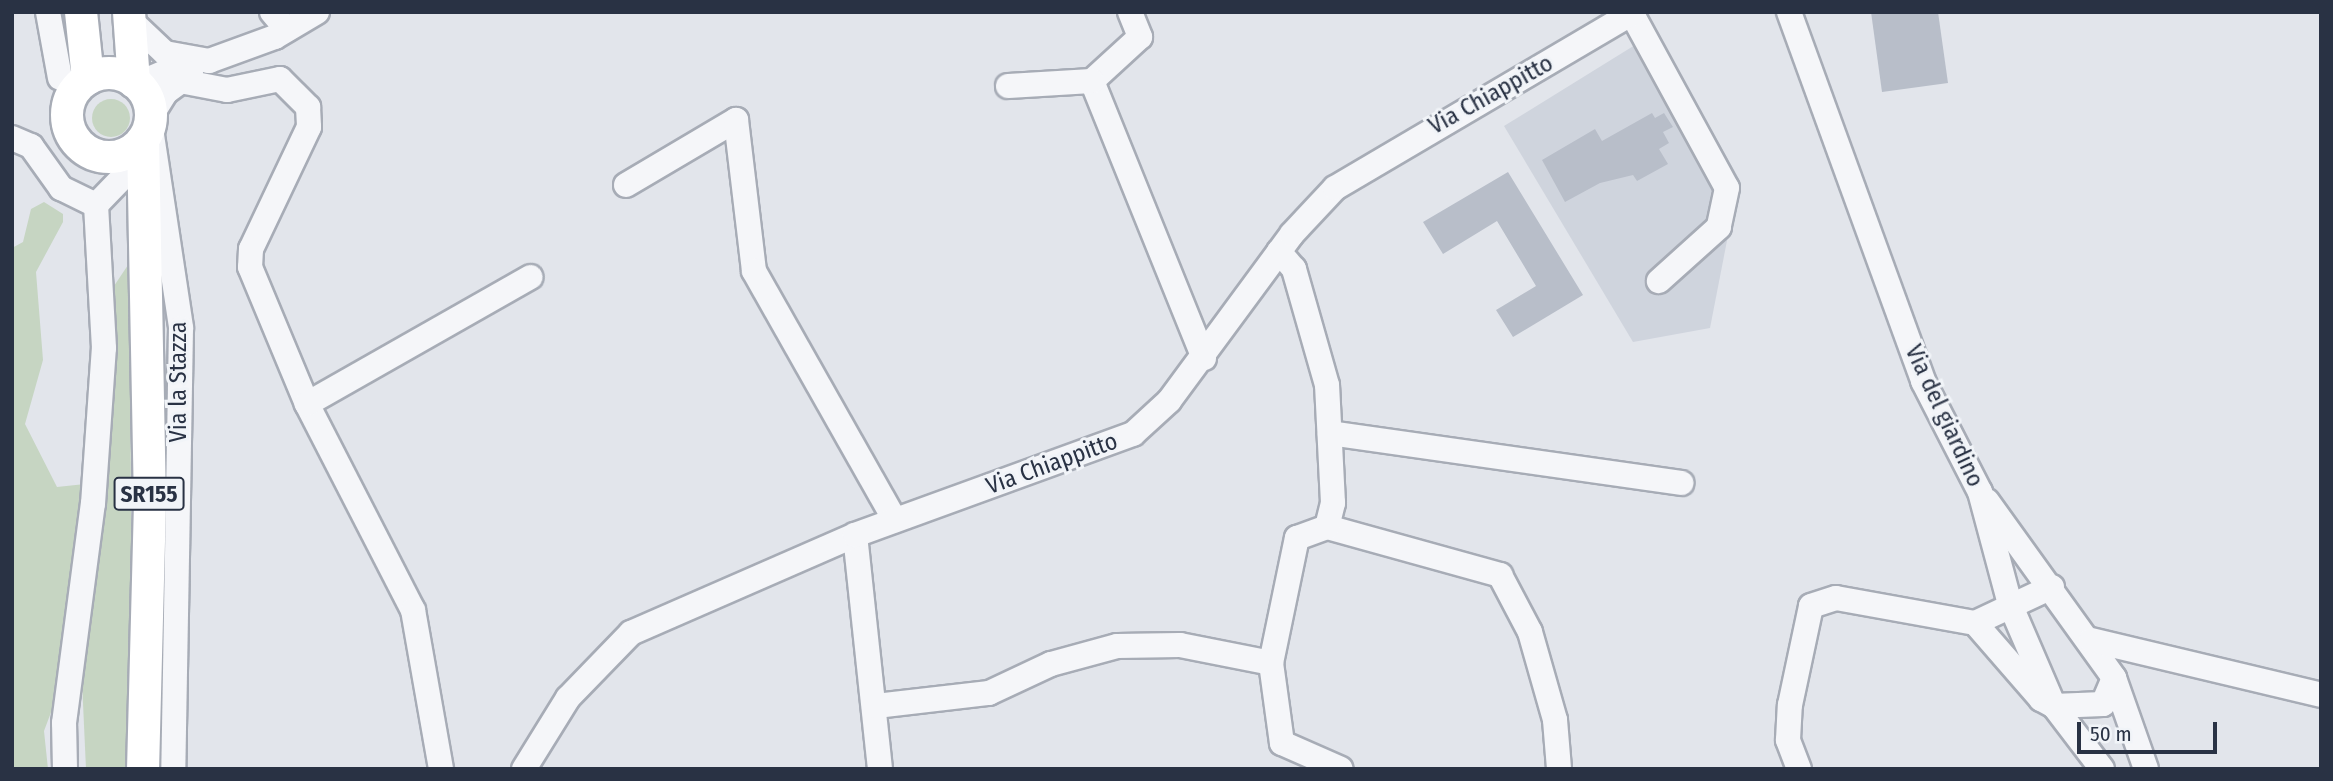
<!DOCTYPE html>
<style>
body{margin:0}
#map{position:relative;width:2333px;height:781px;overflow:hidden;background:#e2e5eb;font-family:"Fira Sans Condensed",sans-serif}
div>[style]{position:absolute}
.built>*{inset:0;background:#cfd4dd}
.green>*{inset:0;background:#c6d5c2}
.round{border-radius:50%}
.building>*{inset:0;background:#b8bec9}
.roads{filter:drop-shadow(2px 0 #a7acb6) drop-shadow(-2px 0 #a7acb6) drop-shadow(0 2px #a7acb6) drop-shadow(0 -2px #a7acb6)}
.minor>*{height:24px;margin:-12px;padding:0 12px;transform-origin:12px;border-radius:12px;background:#f5f6f9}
.major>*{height:32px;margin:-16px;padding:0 16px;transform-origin:16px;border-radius:16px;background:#fff}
.major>.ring{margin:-16px;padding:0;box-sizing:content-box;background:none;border:32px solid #fff;border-radius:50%}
span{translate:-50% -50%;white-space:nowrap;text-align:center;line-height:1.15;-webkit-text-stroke:6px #f1f4f8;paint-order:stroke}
.shield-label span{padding:2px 5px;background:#f1f4f8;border:2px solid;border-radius:5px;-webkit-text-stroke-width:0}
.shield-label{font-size:23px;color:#293244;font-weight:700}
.street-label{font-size:24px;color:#293244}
.frame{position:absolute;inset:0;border:14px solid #293244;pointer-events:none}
.scale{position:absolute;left:2077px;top:722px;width:140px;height:32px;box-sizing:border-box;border:4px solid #293244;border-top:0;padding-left:9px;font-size:21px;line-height:24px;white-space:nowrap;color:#293244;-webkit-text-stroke:5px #f1f4f8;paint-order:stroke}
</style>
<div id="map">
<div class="built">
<i style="clip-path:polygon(1656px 32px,1739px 179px,1710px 328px,1633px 342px,1504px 126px)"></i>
</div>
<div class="green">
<i class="round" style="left:92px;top:99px;width:38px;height:38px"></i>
<i style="clip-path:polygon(44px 202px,63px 214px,63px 222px,36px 272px,43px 360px,25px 424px,57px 487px,85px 484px,56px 699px,44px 731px,48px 769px,12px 769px,12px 248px,23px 242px,31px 209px)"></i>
<i style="clip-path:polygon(130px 262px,132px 769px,86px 769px,80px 637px,112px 289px)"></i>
</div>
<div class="building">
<i style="clip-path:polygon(1871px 12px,1938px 12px,1948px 83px,1882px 92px)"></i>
<i style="clip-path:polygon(1652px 113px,1655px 118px,1664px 113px,1673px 127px,1663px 132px,1669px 143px,1659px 149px,1668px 164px,1637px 181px,1633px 175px,1600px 183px,1565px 202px,1542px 160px,1595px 129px,1602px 141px)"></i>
<i style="clip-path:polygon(1508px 172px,1583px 295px,1513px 337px,1496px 310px,1536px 286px,1497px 221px,1443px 254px,1423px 222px)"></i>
</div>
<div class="roads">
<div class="minor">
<i style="left:48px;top:12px;width:67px;rotate:79.7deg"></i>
<i style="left:272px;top:12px;width:23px;rotate:50deg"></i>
<i style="left:1130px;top:12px;width:27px;rotate:68deg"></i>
<i style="left:1140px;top:37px;width:65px;rotate:137.5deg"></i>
<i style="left:1092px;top:81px;width:299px;rotate:68deg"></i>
<i style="left:1789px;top:12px;width:393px;rotate:70deg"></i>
<i style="left:1923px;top:381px;width:125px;rotate:62.8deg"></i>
<i style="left:1980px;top:492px;width:116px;rotate:75deg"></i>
<i style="left:2010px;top:604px;width:111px;rotate:66.7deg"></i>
<i style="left:2054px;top:706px;width:79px;rotate:52.7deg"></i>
<i style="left:1632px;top:14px;width:198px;rotate:61.4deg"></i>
<i style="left:1727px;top:188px;width:40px;rotate:102deg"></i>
<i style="left:1719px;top:227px;width:81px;rotate:138deg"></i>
<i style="left:130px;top:20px;width:48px;rotate:43.3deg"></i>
<i style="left:165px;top:53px;width:45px;rotate:10.3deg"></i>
<i style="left:209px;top:61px;width:70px;rotate:-20deg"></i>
<i style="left:275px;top:37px;width:49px;rotate:-30.8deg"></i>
<i style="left:180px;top:81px;width:48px;rotate:10.8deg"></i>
<i style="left:227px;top:90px;width:54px;rotate:-11.7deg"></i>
<i style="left:280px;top:79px;width:40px;rotate:45deg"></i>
<i style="left:308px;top:107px;width:20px;rotate:87deg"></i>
<i style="left:309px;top:127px;width:135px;rotate:115.4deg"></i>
<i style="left:251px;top:249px;width:18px;rotate:93deg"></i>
<i style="left:250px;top:267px;width:148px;rotate:67.4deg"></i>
<i style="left:307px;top:404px;width:232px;rotate:62.8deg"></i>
<i style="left:413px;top:610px;width:161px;rotate:80deg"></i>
<i style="left:137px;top:84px;width:59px;rotate:-23.1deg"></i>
<i style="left:1008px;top:86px;width:84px;rotate:-3.4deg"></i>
<i style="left:151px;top:116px;width:28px;rotate:-58deg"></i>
<i style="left:166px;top:92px;width:31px;rotate:-36deg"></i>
<i style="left:150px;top:122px;width:208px;rotate:81.4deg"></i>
<i style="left:181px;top:328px;width:441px;rotate:91deg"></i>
<i style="left:12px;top:138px;width:21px;rotate:23deg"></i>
<i style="left:31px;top:146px;width:52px;rotate:54.5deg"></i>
<i style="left:61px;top:188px;width:39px;rotate:26deg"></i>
<i style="left:626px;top:185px;width:128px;rotate:-30.6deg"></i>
<i style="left:736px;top:120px;width:152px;rotate:83.2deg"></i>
<i style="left:754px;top:271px;width:286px;rotate:60.5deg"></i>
<i style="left:307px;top:404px;width:257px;rotate:-29.6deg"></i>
<i style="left:1330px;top:433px;width:355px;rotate:8.1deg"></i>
<i style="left:1987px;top:501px;width:218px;rotate:54.3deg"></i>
<i style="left:2114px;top:678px;width:96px;rotate:70.6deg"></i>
<i style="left:1327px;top:527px;width:180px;rotate:15.5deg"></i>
<i style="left:1500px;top:575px;width:64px;rotate:62.2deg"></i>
<i style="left:1530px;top:632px;width:91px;rotate:74.1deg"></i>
<i style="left:1555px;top:720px;width:49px;rotate:85.3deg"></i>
<i style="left:855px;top:535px;width:235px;rotate:83.9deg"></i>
<i style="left:1975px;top:623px;width:101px;rotate:49deg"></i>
<i style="left:2041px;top:699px;width:15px;rotate:28deg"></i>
<i style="left:2054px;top:706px;width:49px;rotate:-2.3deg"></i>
<i style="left:2103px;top:704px;width:28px;rotate:-67deg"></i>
<i style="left:2091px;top:640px;width:236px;rotate:13.4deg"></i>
<i style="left:1271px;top:663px;width:81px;rotate:82.2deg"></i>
<i style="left:1282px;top:743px;width:64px;rotate:23.8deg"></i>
<i style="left:876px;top:706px;width:114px;rotate:-6.6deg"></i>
<i style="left:989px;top:693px;width:68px;rotate:-25.1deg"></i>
<i style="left:1051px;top:664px;width:68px;rotate:-15.3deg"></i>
<i style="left:1117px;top:646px;width:63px;rotate:-0.9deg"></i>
<i style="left:1180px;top:645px;width:93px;rotate:11.2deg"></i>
<i style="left:1271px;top:663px;width:128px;rotate:-78.3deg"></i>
<i style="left:1297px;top:538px;width:32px;rotate:-20deg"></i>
<i style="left:1327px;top:527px;width:25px;rotate:-76deg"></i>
<i style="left:1333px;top:503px;width:118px;rotate:-92.9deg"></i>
<i style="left:1327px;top:385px;width:121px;rotate:-105.9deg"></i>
<i style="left:1294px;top:269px;width:23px;rotate:-131deg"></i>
<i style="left:65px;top:769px;width:46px;rotate:-91.2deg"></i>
<i style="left:64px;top:723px;width:221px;rotate:-82.5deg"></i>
<i style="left:93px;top:504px;width:156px;rotate:-86deg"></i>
<i style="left:104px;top:348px;width:143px;rotate:-93.2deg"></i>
<i style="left:96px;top:205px;width:40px;rotate:-46deg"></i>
<i style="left:524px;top:769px;width:84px;rotate:-58.2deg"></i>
<i style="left:568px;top:698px;width:91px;rotate:-45.9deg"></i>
<i style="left:631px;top:633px;width:244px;rotate:-23.6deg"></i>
<i style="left:855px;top:535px;width:296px;rotate:-20deg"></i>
<i style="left:1133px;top:434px;width:49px;rotate:-42.5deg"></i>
<i style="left:1169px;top:401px;width:207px;rotate:-53.6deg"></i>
<i style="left:1292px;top:234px;width:63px;rotate:-46.9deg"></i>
<i style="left:1335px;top:188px;width:347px;rotate:-30.5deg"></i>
<i style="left:1799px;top:769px;width:31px;rotate:-111deg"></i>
<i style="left:1788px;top:740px;width:35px;rotate:-87deg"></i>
<i style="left:1790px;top:705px;width:101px;rotate:-78deg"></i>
<i style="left:1811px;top:606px;width:26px;rotate:-18deg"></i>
<i style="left:1836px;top:598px;width:141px;rotate:10.2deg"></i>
<i style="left:1975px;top:623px;width:85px;rotate:-25.1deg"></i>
</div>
<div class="major">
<i style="left:81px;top:12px;width:67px;rotate:84deg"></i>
<i style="left:129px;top:12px;width:70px;rotate:85.9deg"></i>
<i class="ring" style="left:67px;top:73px;width:52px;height:52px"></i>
<i style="left:143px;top:140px;width:363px;rotate:88.9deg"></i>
<i style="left:150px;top:503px;width:266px;rotate:91.5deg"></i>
</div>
</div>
<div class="shield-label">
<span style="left:149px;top:494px">SR155</span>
</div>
<div class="street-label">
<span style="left:1491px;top:95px;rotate:-29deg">Via Chiappitto</span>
<span style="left:179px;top:382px;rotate:-90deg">Via la Stazza</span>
<span style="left:1944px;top:416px;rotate:65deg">Via del giardino</span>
<span style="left:1052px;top:464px;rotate:-20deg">Via Chiappitto</span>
</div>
<div class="frame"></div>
<div class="scale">50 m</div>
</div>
